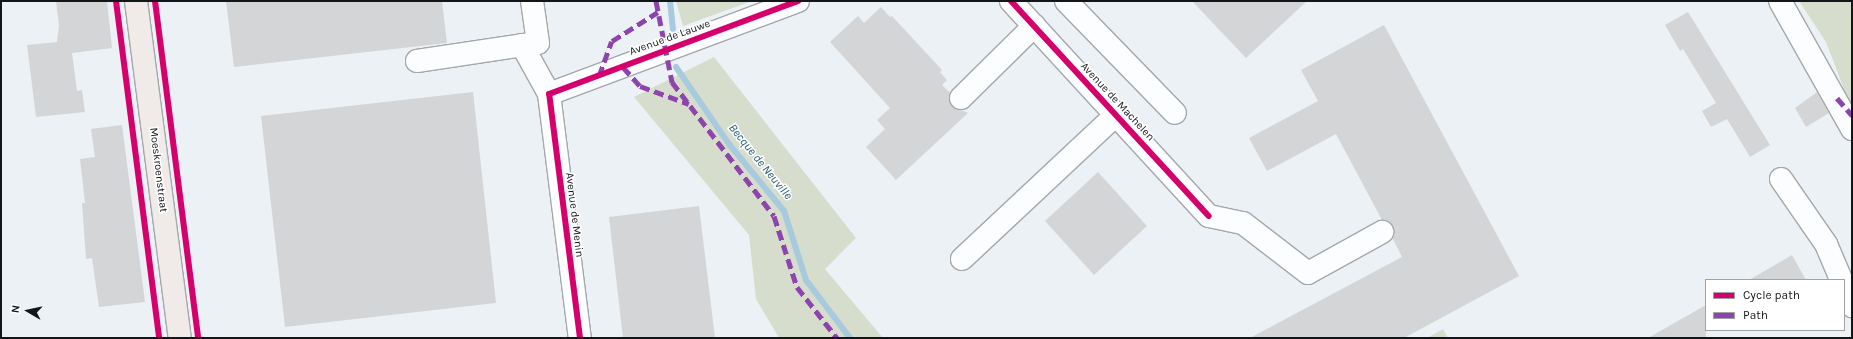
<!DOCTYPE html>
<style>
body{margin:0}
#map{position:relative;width:1853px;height:339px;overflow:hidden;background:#ecf1f6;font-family:Karla,sans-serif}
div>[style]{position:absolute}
.green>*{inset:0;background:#d7ddcc}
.stream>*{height:6px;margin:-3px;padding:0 3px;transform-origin:3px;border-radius:3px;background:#a7cade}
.building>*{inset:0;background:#d4d5d6}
.roads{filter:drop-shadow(1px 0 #a4a8ab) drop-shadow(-1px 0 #a4a8ab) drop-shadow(0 1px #a4a8ab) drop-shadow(0 -1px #a4a8ab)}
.minor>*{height:22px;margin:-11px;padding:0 11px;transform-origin:11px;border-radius:11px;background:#fcfdfe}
.major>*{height:22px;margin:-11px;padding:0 11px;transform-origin:11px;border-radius:11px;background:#f0eae8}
.quiet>*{height:5px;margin-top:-2.5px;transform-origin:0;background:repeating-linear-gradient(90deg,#8e44ad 0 10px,transparent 0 15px)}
.cycleway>*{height:6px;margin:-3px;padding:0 3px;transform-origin:3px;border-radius:3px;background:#d6006c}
span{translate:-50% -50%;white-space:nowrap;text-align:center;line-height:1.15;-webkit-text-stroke:3px #fff;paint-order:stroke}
.street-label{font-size:11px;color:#131618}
.water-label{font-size:12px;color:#1f5a76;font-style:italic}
.frame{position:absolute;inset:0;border:2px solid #131618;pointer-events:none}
.legend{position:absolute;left:1705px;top:279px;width:140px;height:52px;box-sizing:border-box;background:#fff;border:1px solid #a1a2a3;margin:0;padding:5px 7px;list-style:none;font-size:12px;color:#131618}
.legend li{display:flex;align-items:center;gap:8px;height:20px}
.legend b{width:20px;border:1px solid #a1a2a3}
.north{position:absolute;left:8px;top:291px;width:40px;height:40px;-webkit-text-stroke:3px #fff;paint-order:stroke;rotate:279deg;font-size:11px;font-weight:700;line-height:16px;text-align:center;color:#131618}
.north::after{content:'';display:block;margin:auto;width:14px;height:18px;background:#131618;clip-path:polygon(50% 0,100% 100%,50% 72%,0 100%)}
</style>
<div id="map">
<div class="green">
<i style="clip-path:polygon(676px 1px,752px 1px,683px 26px)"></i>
<i style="clip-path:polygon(1799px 1px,1852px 1px,1852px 110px,1826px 42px)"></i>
<i style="clip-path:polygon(714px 57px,856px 238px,825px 269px,883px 338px,779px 338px,756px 299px,749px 235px,634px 97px)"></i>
<i style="clip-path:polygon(1443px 329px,1448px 338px,1427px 338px)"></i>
</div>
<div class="stream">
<i style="left:670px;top:1px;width:28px;rotate:84deg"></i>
<i style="left:676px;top:67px;width:93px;rotate:55.5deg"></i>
<i style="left:729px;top:144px;width:87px;rotate:50.6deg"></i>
<i style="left:784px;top:211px;width:72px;rotate:72.3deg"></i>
<i style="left:806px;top:280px;width:73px;rotate:52.8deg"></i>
</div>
<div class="building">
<i style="clip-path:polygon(56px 1px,107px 1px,112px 48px,72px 53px,77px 91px,82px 90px,85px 112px,36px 117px,27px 45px,57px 42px,59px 26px)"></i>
<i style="clip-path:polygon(226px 1px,442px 1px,447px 43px,234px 67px)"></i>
<i style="clip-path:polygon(1192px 1px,1307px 1px,1246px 58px)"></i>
<i style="clip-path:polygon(881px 7px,890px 17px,892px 16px,942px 70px,940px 72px,947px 80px,942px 85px,950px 93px,949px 101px,952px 106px,968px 113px,896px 180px,866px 147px,885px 129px,877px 120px,890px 108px,830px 42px,858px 16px,864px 23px)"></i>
<i style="clip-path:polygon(1688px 12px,1770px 145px,1750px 157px,1727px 119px,1711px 127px,1702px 111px,1716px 103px,1683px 49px,1680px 51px,1665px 25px)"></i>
<i style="clip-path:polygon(1384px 25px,1519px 276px,1404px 338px,1250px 338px,1402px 257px,1393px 239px,1393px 226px,1382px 220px,1336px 134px,1267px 171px,1249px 138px,1318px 101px,1301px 70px)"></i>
<i style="clip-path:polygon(473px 92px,496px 303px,285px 327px,261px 116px)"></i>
<i style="clip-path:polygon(1817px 92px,1829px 113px,1806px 127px,1795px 108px)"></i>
<i style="clip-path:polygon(122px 125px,145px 302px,99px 307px,92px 258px,86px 259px,82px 203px,85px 203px,80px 159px,95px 157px,91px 129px)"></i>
<i style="clip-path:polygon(1098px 172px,1147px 226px,1094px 275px,1045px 221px)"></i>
<i style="clip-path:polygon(699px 206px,715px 338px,623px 338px,609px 217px)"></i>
<i style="clip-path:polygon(1792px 255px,1806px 280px,1749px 280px)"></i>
<i style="clip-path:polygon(1706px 305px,1706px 338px,1648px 338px)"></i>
</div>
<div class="roads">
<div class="minor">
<i style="left:1011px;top:1px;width:292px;rotate:47.4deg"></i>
<i style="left:1209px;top:216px;width:35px;rotate:12deg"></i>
<i style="left:1243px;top:223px;width:82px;rotate:37.6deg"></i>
<i style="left:1308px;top:273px;width:85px;rotate:-29deg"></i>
<i style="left:1066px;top:1px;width:156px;rotate:45.8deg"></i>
<i style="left:1780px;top:1px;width:147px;rotate:60.6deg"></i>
<i style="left:522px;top:45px;width:56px;rotate:61.1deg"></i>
<i style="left:549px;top:94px;width:246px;rotate:82.8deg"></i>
<i style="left:417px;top:61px;width:122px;rotate:-8.5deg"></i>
<i style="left:538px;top:43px;width:42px;rotate:-98.1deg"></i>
<i style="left:549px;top:94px;width:266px;rotate:-20.5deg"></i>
<i style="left:961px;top:98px;width:103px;rotate:-44.6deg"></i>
<i style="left:1781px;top:179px;width:79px;rotate:55.3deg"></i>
<i style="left:1826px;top:244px;width:39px;rotate:67deg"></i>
<i style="left:962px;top:259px;width:211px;rotate:-43.1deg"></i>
<i style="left:1844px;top:287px;width:21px;rotate:67deg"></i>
</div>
<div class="major">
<i style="left:136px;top:1px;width:340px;rotate:82.6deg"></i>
</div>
</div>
<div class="quiet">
<i style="left:656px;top:1px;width:83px;rotate:78.8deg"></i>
<i style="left:672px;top:82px;width:168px;rotate:52.7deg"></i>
<i style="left:774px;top:216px;width:75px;rotate:72.1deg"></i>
<i style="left:797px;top:287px;width:65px;rotate:51.9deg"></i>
<i style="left:623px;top:67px;width:25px;rotate:48deg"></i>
<i style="left:640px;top:86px;width:52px;rotate:20.2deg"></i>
<i style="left:599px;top:76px;width:37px;rotate:-70deg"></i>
<i style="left:612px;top:41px;width:54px;rotate:-32.2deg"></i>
<i style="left:1837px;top:98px;width:23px;rotate:49deg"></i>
</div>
<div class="cycleway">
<i style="left:116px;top:1px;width:340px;rotate:82.7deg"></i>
<i style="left:155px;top:1px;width:340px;rotate:82.7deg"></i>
<i style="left:1011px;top:1px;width:292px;rotate:47.4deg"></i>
<i style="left:580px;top:338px;width:246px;rotate:-97.2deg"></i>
<i style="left:549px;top:94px;width:266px;rotate:-20.5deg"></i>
</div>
<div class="street-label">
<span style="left:670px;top:38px;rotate:-20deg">Avenue de Lauwe</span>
<span style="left:1117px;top:102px;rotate:47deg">Avenue de Machelen</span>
<span style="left:158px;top:170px;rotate:83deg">Moeskroenstraat</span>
<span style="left:574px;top:215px;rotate:83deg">Avenue de Menin</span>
</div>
<div class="water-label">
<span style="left:760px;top:162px;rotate:51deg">Becque de Neuville</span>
</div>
<div class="frame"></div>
<ul class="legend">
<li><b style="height:5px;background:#d6006c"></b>Cycle path</li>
<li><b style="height:5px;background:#8e44ad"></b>Path</li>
</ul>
<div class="north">N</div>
</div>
